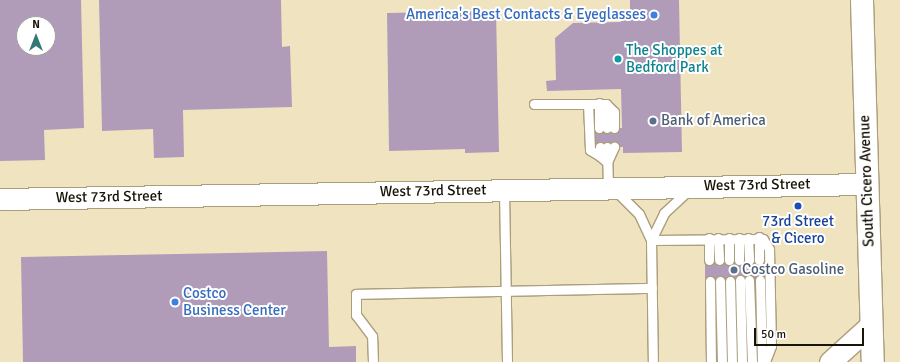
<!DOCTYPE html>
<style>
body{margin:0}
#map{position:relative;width:900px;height:362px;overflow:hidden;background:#f0e3c0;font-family:Signika,sans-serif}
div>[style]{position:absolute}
.building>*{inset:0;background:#b09cb9}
.roads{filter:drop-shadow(1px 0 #ab9e7d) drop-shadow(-1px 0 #ab9e7d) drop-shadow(0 1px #ab9e7d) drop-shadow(0 -1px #ab9e7d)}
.service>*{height:9px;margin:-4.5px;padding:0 4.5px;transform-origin:4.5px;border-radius:4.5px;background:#fff}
.tertiary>*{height:21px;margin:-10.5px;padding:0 10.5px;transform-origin:10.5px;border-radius:10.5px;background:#fff}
.primary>*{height:22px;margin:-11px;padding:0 11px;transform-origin:11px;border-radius:11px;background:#fff}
.dots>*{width:11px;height:11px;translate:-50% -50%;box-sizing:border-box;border:2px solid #fff;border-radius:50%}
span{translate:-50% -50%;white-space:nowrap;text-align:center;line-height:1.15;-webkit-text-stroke:4px #fff;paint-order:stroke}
.shop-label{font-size:15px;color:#366cbe}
.right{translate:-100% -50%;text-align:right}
.left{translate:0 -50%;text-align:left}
.culture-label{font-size:15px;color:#0d838f}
.service-label{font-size:15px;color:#4e5e75}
.street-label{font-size:15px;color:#191408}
.transit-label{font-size:15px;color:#164399}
.north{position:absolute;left:16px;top:16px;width:40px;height:40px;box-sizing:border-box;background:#fff;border:1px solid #a3a19c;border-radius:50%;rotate:0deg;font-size:11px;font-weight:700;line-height:16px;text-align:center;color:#191408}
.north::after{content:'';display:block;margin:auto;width:14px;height:18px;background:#307975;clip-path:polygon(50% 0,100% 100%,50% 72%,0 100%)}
.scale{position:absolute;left:754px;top:328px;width:110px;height:18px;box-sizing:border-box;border:2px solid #191408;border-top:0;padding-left:5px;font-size:12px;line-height:14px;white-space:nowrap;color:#191408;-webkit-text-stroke:3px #fff;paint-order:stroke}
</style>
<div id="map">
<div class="building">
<i style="clip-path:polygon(evenodd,0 0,81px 0,84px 128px,44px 130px,45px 160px,0 161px,0 0,24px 24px,48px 24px,48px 48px,24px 48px,24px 24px)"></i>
<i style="clip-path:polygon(99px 0,281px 0,282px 47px,290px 46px,292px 107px,183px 110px,184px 157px,154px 158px,153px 129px,102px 131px)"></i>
<i style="clip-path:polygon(630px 0,679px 0,682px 152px,623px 153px,623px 147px,594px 147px,594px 128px,622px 128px,621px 89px,547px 91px,546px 81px,556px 80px,555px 38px,573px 23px,621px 22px,620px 18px,630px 17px)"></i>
<i style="clip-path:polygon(496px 11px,499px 152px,465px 153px,465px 149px,389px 151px,387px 13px)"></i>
<i style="clip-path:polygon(327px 251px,329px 347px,356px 346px,356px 362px,23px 362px,21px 257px)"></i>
<i style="clip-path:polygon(705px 260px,764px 260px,764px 280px,705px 281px)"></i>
</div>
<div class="roads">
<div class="service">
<i style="left:599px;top:103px;width:25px;rotate:90deg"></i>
<i style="left:534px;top:104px;width:72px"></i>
<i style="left:606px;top:104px;width:11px;rotate:45deg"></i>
<i style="left:614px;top:112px;width:16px;rotate:90deg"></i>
<i style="left:588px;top:104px;width:46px;rotate:87.5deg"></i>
<i style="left:590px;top:150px;width:12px;rotate:31deg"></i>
<i style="left:606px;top:104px;width:24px;rotate:88deg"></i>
<i style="left:600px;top:147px;width:9px;rotate:90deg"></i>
<i style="left:600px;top:156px;width:9px;rotate:41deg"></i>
<i style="left:607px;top:162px;width:17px;rotate:-65deg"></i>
<i style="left:607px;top:147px;width:41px;rotate:88.6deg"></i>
<i style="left:504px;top:190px;width:172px;rotate:89deg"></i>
<i style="left:615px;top:190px;width:34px;rotate:45deg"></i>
<i style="left:639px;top:214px;width:29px;rotate:65deg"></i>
<i style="left:651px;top:240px;width:122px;rotate:89.1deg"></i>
<i style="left:759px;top:237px;width:23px;rotate:90deg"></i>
<i style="left:709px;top:238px;width:22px;rotate:90deg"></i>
<i style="left:718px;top:238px;width:22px;rotate:87deg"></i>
<i style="left:729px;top:238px;width:22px;rotate:90deg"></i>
<i style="left:739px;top:238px;width:22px;rotate:90deg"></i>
<i style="left:748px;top:238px;width:22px;rotate:87deg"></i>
<i style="left:651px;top:240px;width:112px;rotate:-0.5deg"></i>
<i style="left:763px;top:239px;width:12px;rotate:59deg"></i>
<i style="left:769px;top:249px;width:97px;rotate:88.8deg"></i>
<i style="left:771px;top:346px;width:17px;rotate:111deg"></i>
<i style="left:651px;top:240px;width:30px;rotate:-64deg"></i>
<i style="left:664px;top:213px;width:33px;rotate:-43deg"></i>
<i style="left:740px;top:280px;width:82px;rotate:88.6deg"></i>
<i style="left:749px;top:280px;width:82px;rotate:87.9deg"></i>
<i style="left:760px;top:280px;width:82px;rotate:88.6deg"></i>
<i style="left:710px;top:281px;width:81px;rotate:89.3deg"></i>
<i style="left:720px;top:281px;width:81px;rotate:88.6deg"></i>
<i style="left:730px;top:281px;width:81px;rotate:88.6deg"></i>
<i style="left:373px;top:362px;width:26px;rotate:-92deg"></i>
<i style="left:372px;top:336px;width:26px;rotate:-127deg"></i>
<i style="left:356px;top:315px;width:21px;rotate:-90deg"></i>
<i style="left:356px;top:294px;width:296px;rotate:-1.2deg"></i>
</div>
<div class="tertiary">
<i style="left:0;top:199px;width:866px;rotate:-0.99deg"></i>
<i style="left:830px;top:362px;width:55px;rotate:-42.1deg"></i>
</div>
<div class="primary">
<i style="left:862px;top:0;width:362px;rotate:88.3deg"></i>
</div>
</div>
<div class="dots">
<i style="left:654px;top:15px;background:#3f7fe0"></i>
<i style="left:618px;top:59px;background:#0f9aa8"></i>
<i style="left:653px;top:121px;background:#5c6f8a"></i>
<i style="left:798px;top:206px;background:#1a4fb4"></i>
<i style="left:734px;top:270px;background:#5c6f8a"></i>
<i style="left:175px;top:302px;background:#3f7fe0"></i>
</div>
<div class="shop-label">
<span class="right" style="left:646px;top:15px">America's Best Contacts &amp; Eyeglasses</span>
<span class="left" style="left:183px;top:302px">Costco<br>Business Center</span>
</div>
<div class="culture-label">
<span class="left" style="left:626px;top:59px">The Shoppes at<br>Bedford Park</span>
</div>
<div class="service-label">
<span class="left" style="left:661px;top:121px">Bank of America</span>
<span class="left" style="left:742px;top:270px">Costco Gasoline</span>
</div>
<div class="street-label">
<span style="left:867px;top:181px;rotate:-92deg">South Cicero Avenue</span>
<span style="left:757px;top:185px;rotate:-1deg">West 73rd Street</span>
<span style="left:433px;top:191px;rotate:-1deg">West 73rd Street</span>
<span style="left:109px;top:197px;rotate:-1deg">West 73rd Street</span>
</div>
<div class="transit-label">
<span style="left:798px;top:230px">73rd Street<br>&amp; Cicero</span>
</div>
<div class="north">N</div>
<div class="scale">50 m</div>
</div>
